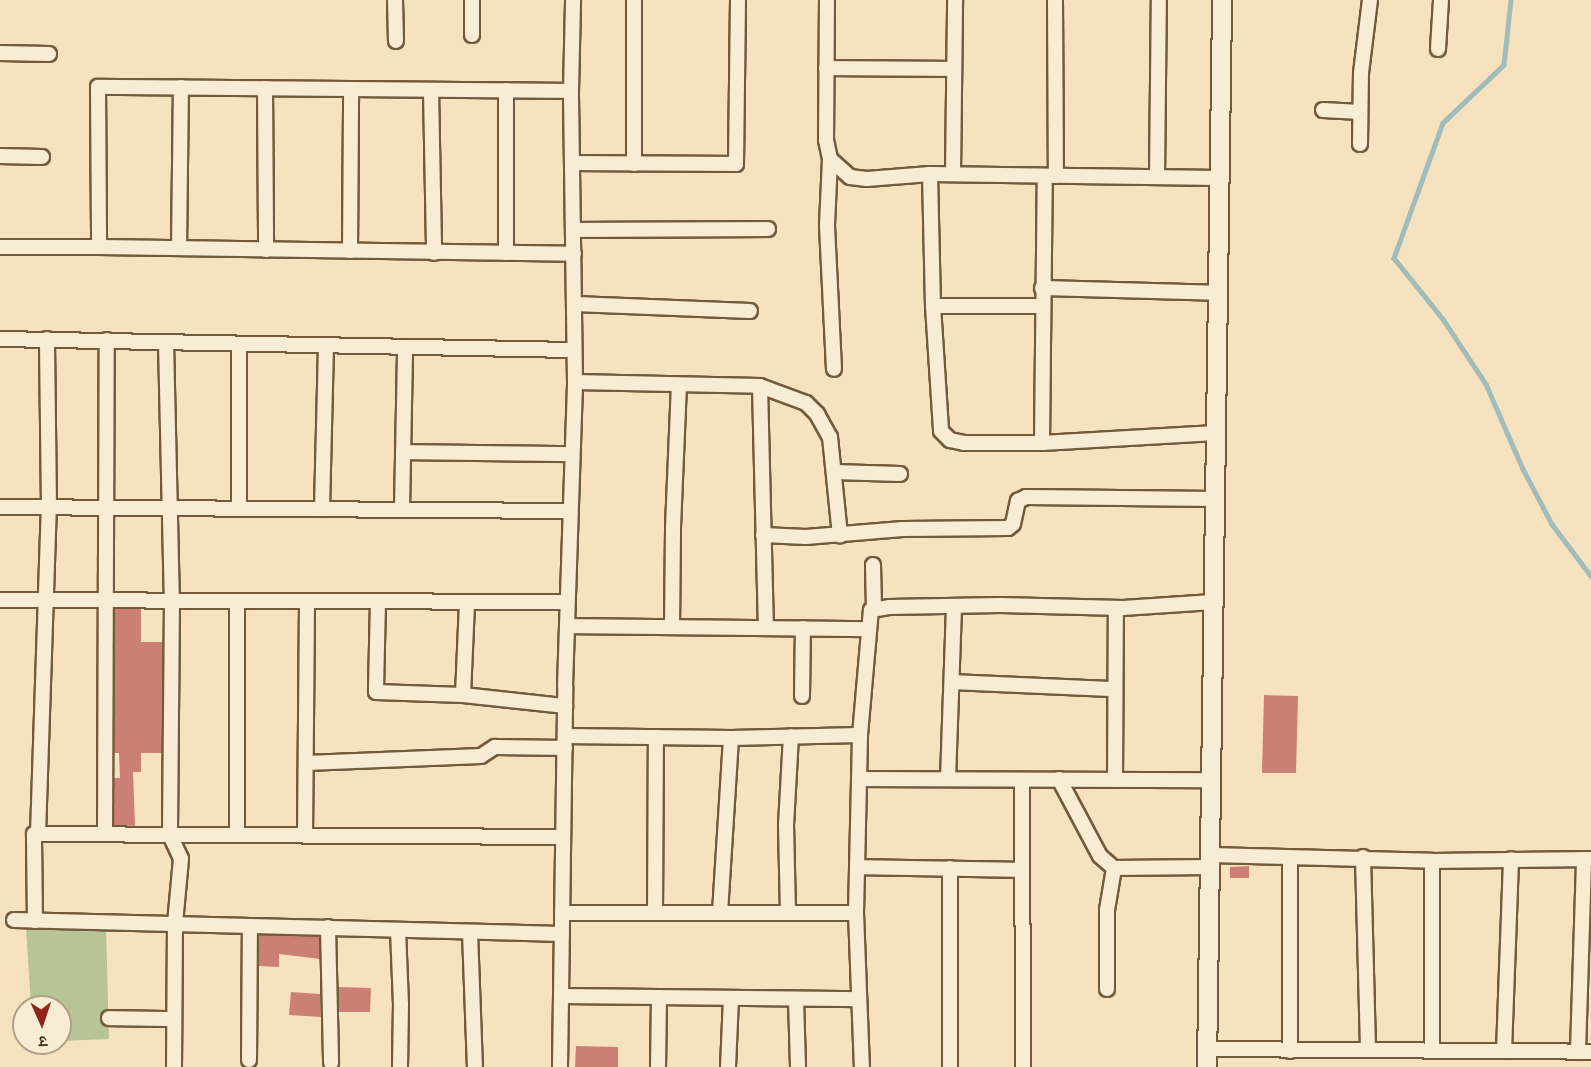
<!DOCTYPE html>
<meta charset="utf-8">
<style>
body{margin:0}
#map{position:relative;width:1591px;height:1067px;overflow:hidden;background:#f6e2be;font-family:"Libre Bodoni","Noto Serif Devanagari",serif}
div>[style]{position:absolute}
.green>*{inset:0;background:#b7c496}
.stream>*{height:4.5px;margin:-2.25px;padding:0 2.25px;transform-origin:2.25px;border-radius:2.25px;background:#a0bcbb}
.building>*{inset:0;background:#cc7f75}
.roads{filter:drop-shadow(2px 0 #725a3b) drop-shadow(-2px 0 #725a3b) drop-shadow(0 2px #725a3b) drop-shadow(0 -2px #725a3b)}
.minor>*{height:14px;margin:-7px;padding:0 7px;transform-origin:7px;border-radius:7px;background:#f9ecd5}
.tertiary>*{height:18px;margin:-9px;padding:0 9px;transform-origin:9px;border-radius:9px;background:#f9ecd5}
span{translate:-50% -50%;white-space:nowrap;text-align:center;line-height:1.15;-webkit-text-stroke:5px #f9ecd5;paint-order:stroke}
.north{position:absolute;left:12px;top:995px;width:60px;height:60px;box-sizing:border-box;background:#f9ecd5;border:2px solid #b19f86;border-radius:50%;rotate:177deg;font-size:16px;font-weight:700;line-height:24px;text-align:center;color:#462c0f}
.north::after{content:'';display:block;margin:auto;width:21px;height:27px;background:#8f2418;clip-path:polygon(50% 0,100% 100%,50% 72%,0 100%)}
</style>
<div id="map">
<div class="green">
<i style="clip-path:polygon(26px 927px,106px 928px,109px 1039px,60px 1041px,60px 1007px,31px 1007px)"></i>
</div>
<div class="stream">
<i style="left:1511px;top:0;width:65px;rotate:96.1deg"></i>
<i style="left:1504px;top:65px;width:84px;rotate:136.4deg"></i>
<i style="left:1443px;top:123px;width:144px;rotate:109.9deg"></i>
<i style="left:1394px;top:258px;width:78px;rotate:51.2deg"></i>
<i style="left:1443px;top:319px;width:78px;rotate:56.5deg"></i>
<i style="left:1486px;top:384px;width:93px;rotate:66.5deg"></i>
<i style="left:1523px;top:469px;width:62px;rotate:62.2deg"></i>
<i style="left:1552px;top:524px;width:65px;rotate:53.1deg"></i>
</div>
<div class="building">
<i style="clip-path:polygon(115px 609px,141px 609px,141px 642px,163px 642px,162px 753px,141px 753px,141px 772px,133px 772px,135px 826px,114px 825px,114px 778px,120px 778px,119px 753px,114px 753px)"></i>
<i style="clip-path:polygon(1264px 695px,1298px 696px,1296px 773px,1262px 773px)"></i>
<i style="clip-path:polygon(1249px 866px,1249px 878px,1230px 878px,1230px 867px)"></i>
<i style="clip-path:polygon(259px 935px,319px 937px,320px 959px,279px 954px,279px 967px,259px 966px)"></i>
<i style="clip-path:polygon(338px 987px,371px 988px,370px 1012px,339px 1012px)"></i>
<i style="clip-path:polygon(291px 992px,320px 994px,321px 1017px,289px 1015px)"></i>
<i style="clip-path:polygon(576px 1046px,618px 1047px,618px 1067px,575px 1067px)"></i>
</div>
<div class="roads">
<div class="minor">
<i style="left:395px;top:0;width:41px;rotate:88.6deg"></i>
<i style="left:472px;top:0;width:35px;rotate:90deg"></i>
<i style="left:827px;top:0;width:140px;rotate:90.4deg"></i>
<i style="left:826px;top:140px;width:19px;rotate:78deg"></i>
<i style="left:830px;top:159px;width:27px;rotate:42deg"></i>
<i style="left:850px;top:177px;width:17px;rotate:7deg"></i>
<i style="left:867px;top:179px;width:63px;rotate:-4.5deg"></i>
<i style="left:930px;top:174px;width:289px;rotate:0.8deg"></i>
<i style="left:1055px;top:0;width:176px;rotate:89.7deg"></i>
<i style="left:1438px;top:49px;width:49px;rotate:-86.5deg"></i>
<i style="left:0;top:53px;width:49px;rotate:1.2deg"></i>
<i style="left:826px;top:68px;width:128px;rotate:0.4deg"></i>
<i style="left:265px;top:88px;width:162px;rotate:89.6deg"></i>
<i style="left:431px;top:90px;width:163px;rotate:88.9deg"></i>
<i style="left:571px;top:91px;width:473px;rotate:-179.5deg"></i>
<i style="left:98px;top:87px;width:160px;rotate:89.6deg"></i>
<i style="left:99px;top:247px;width:475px;rotate:0.8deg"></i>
<i style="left:1323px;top:110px;width:37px;rotate:3deg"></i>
<i style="left:1360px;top:144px;width:71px;rotate:-89.2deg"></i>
<i style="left:1361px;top:73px;width:74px;rotate:-83deg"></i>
<i style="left:0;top:156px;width:42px;rotate:1.4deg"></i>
<i style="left:830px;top:159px;width:67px;rotate:92.6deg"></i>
<i style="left:827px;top:226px;width:143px;rotate:87.2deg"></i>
<i style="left:572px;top:163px;width:164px;rotate:0.3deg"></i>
<i style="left:736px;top:164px;width:164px;rotate:-89.3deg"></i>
<i style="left:634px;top:164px;width:164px;rotate:-90deg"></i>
<i style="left:930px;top:174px;width:132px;rotate:88.7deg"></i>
<i style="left:933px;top:306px;width:125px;rotate:86.3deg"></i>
<i style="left:941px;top:431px;width:13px;rotate:45deg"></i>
<i style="left:950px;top:440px;width:14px;rotate:12deg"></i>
<i style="left:964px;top:443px;width:78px"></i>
<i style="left:1042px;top:443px;width:174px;rotate:-3.3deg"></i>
<i style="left:953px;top:174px;width:174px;rotate:-89.3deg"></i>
<i style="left:1157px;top:177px;width:177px;rotate:-89.4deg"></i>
<i style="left:573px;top:230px;width:195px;rotate:-0.3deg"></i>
<i style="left:0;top:247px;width:99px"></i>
<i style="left:179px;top:248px;width:161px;rotate:-89.3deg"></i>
<i style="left:350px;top:251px;width:162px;rotate:-89.6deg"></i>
<i style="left:506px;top:253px;width:163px;rotate:-90deg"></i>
<i style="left:1042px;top:288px;width:175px;rotate:1.6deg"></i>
<i style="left:575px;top:304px;width:175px;rotate:2.3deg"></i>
<i style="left:933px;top:306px;width:109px"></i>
<i style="left:0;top:339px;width:574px;rotate:1.1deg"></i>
<i style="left:166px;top:342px;width:259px;rotate:88.7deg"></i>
<i style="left:172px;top:601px;width:234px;rotate:90.5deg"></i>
<i style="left:170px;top:835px;width:26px;rotate:65deg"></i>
<i style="left:181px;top:859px;width:65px;rotate:95.3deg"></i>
<i style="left:175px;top:924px;width:143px;rotate:90.4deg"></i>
<i style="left:239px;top:344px;width:164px;rotate:90deg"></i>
<i style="left:575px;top:382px;width:185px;rotate:1.2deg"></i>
<i style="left:760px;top:386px;width:49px;rotate:20.3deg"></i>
<i style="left:806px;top:403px;width:16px;rotate:45deg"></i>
<i style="left:817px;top:414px;width:26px;rotate:61deg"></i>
<i style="left:830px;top:437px;width:99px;rotate:84.2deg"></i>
<i style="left:760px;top:386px;width:242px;rotate:88.6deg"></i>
<i style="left:1042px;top:443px;width:267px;rotate:-89.4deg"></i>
<i style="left:403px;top:452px;width:168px;rotate:0.7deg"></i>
<i style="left:834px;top:472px;width:66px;rotate:1.7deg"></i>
<i style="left:0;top:507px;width:570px;rotate:0.4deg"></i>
<i style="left:322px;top:509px;width:163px;rotate:-88.6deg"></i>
<i style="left:402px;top:509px;width:161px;rotate:-88.9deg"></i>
<i style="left:763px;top:535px;width:43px;rotate:2.7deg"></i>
<i style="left:806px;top:537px;width:97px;rotate:-4.7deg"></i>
<i style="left:903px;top:529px;width:105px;rotate:-0.5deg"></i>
<i style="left:1008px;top:528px;width:6px;rotate:-39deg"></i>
<i style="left:1013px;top:524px;width:24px;rotate:-78deg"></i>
<i style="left:1018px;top:501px;width:9px;rotate:-27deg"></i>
<i style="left:1026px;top:497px;width:189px;rotate:0.6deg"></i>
<i style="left:873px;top:565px;width:43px;rotate:88.7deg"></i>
<i style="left:0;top:600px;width:567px;rotate:0.2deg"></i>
<i style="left:378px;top:601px;width:91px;rotate:91.3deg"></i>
<i style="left:376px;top:692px;width:87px;rotate:2deg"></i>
<i style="left:463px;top:695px;width:93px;rotate:-87.5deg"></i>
<i style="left:567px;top:626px;width:301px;rotate:0.6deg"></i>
<i style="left:672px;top:627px;width:100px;rotate:-89.4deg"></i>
<i style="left:673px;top:527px;width:141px;rotate:-87.6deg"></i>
<i style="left:952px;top:682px;width:163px;rotate:2.5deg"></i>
<i style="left:463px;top:695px;width:103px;rotate:6.2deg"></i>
<i style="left:802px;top:696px;width:68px;rotate:-89.2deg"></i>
<i style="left:565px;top:736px;width:166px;rotate:0.7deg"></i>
<i style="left:731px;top:738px;width:129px;rotate:-1.3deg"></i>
<i style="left:306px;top:763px;width:175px;rotate:-2.3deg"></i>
<i style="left:481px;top:756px;width:17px;rotate:-33deg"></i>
<i style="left:495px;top:747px;width:70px;rotate:0.8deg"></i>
<i style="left:859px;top:779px;width:352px;rotate:0.2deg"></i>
<i style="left:948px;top:779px;width:173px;rotate:-88deg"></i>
<i style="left:1059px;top:779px;width:87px;rotate:62deg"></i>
<i style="left:1100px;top:856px;width:18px;rotate:41deg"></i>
<i style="left:1114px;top:868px;width:96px;rotate:-0.6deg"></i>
<i style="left:1022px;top:780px;width:287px;rotate:89.8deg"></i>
<i style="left:1115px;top:780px;width:172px;rotate:-89.7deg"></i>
<i style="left:38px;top:834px;width:327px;rotate:-88.1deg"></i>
<i style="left:49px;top:507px;width:168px;rotate:-90.7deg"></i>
<i style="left:105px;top:834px;width:494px;rotate:-89.8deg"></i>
<i style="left:237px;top:835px;width:234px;rotate:-90deg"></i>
<i style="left:305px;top:835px;width:234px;rotate:-89.5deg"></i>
<i style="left:1210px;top:855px;width:222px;rotate:1.5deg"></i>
<i style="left:1432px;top:861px;width:159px;rotate:-0.7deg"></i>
<i style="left:1363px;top:857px;width:193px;rotate:88.5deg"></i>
<i style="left:857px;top:867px;width:165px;rotate:1deg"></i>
<i style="left:950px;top:868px;width:199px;rotate:90deg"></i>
<i style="left:562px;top:913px;width:294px"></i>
<i style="left:856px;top:913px;width:154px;rotate:87.8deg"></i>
<i style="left:655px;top:913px;width:176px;rotate:-89.7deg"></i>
<i style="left:720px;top:913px;width:175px;rotate:-86.4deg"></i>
<i style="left:788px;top:913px;width:88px;rotate:-91.3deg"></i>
<i style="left:786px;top:825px;width:89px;rotate:-86.8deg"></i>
<i style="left:856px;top:913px;width:178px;rotate:-88.7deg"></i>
<i style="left:860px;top:735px;width:125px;rotate:-85deg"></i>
<i style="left:871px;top:610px;width:18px;rotate:-9deg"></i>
<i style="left:889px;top:607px;width:111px;rotate:-1deg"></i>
<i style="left:1000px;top:605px;width:123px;rotate:1.4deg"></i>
<i style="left:1123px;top:608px;width:90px;rotate:-3.8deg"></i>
<i style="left:14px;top:920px;width:548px;rotate:1.46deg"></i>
<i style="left:35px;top:921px;width:87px;rotate:-90.7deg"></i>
<i style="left:34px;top:834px;width:529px;rotate:0.32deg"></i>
<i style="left:328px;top:927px;width:136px;rotate:88.7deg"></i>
<i style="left:398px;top:930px;width:74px;rotate:87.7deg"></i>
<i style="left:401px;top:1004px;width:63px;rotate:90.9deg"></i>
<i style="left:470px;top:932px;width:135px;rotate:87.9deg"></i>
<i style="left:1107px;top:989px;width:79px;rotate:-90deg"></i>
<i style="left:1107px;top:910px;width:43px;rotate:-80.5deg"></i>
<i style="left:561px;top:996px;width:98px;rotate:0.6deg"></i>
<i style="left:659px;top:997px;width:70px;rotate:90.8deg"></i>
<i style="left:659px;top:997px;width:200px;rotate:0.6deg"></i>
<i style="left:796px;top:999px;width:68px;rotate:88.3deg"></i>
<i style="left:109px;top:1018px;width:65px;rotate:0.9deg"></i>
<i style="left:1207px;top:1049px;width:384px;rotate:0.4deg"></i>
<i style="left:1290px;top:1051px;width:193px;rotate:-90deg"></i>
<i style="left:1432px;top:1051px;width:190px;rotate:-90deg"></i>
<i style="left:1504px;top:1051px;width:192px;rotate:-87.9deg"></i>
<i style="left:1578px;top:1052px;width:193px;rotate:-88.2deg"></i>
<i style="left:249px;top:1060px;width:134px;rotate:-89.6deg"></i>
<i style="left:560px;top:1067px;width:381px;rotate:-89.2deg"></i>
<i style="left:565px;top:686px;width:304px;rotate:-88.1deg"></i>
<i style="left:575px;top:382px;width:291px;rotate:-90.8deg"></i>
<i style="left:571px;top:91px;width:91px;rotate:-88.7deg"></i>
<i style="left:728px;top:1067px;width:69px;rotate:-87.5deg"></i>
</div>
<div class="tertiary">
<i style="left:1207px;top:1067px;width:1067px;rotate:-89.19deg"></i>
</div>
</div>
<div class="north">उ</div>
</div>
